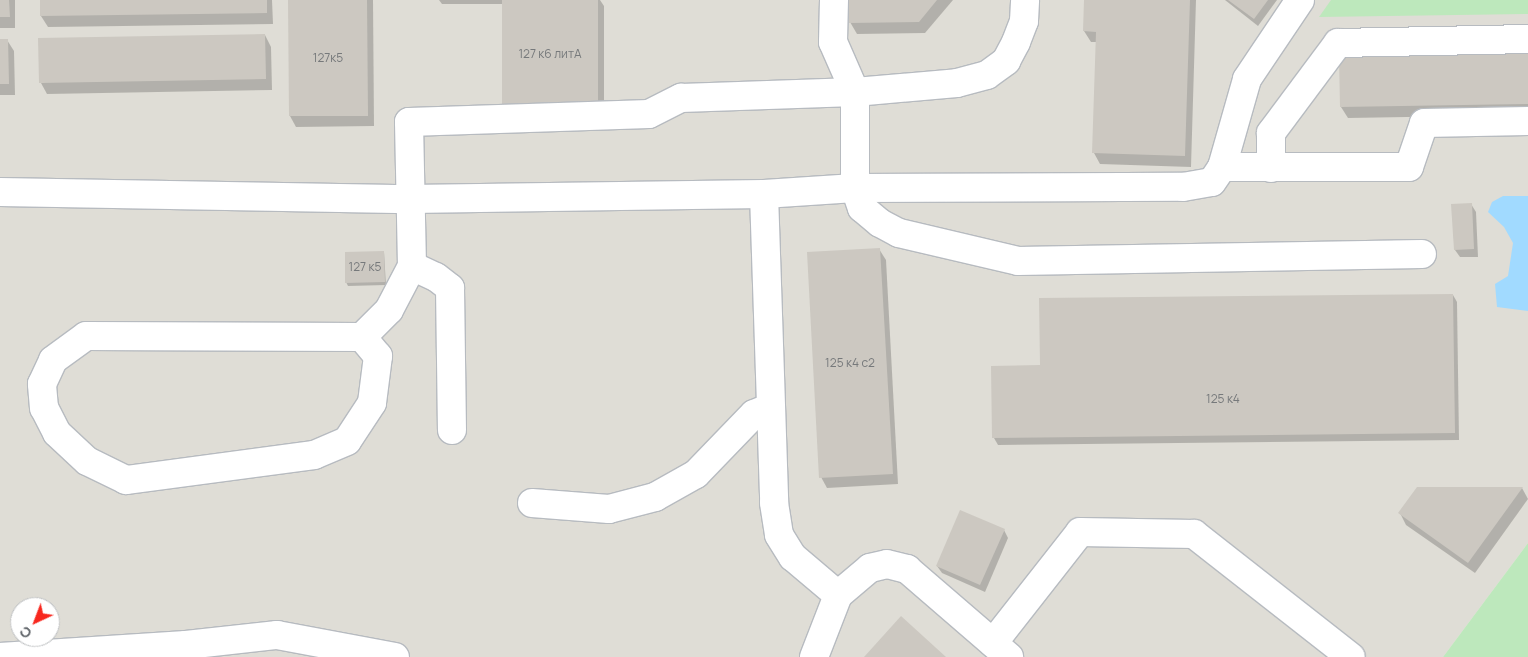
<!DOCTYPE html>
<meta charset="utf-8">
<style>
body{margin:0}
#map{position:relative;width:1528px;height:657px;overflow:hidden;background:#efebe2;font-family:Manrope,sans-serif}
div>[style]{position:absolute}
.industrial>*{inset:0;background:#dfddd6}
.green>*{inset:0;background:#bde8bc}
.water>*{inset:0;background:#a1daff}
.shadow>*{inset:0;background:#0003}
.building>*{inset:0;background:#ccc8c1}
.roads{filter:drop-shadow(1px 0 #b7bbc0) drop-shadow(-1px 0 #b7bbc0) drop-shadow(0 1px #b7bbc0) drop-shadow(0 -1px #b7bbc0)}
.minor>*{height:28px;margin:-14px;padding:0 14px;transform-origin:14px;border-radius:14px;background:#fff}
span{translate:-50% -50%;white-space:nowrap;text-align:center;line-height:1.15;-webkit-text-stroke:4px #fff;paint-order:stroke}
.number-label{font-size:12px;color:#76797b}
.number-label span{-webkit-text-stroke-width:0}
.north{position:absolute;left:10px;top:597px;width:50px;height:50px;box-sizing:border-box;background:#fff;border:1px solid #bdbfc1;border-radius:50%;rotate:223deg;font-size:14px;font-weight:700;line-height:20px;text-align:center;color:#5a5f64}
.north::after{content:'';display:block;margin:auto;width:18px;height:22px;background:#f8271e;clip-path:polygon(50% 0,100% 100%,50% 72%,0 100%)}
</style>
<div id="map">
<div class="industrial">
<i style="clip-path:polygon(evenodd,0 0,1528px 0,1528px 543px,1443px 657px,0 657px,0 0,20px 607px,50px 607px,50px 637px,20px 637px,20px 607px)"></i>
</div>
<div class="green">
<i style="clip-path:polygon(1331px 0,1528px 0,1528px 14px,1319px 17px)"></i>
<i style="clip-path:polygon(1528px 543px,1528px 657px,1443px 657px)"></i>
</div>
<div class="water">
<i style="clip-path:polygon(1503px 196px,1528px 196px,1528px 311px,1497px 307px,1495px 284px,1508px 276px,1513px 243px,1504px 227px,1488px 212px,1492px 202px)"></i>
</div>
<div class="shadow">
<i style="clip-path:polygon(0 0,15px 0,15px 28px,0 28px)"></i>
<i style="clip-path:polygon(41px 0,272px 0,273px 24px,48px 27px,41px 16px)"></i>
<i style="clip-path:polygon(289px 0,373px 0,374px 126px,296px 127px,290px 116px)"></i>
<i style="clip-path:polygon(439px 0,600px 0,604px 6px,604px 119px,503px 4px,442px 4px)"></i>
<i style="clip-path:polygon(850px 0,953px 0,925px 33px,857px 34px,850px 22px)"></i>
<i style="clip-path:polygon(1085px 0,1196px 0,1191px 167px,1100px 164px,1094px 153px,1097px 42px,1091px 42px,1084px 31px)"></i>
<i style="clip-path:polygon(1225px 0,1277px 0,1258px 26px)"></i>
<i style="clip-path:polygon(265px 35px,271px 47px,272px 90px,47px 94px,41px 83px)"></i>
<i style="clip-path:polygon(0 40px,7px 40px,14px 51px,15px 95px,0 95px)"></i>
<i style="clip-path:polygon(1528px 54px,1528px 115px,1348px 118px,1341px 107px)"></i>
<i style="clip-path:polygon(1471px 204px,1476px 212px,1478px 257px,1460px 257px,1455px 250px)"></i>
<i style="clip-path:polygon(879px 249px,886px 260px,898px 484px,827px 488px,821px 477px)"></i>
<i style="clip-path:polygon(384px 252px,386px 285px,348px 286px,346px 282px)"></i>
<i style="clip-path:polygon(1453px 295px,1457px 302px,1459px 440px,998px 445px,994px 438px,1041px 366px)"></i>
<i style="clip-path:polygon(1522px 488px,1528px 499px,1475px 573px,1406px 525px,1400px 513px)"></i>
<i style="clip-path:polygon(1004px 530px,1008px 538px,985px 592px,942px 573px,937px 566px)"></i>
</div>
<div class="building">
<i style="clip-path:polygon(0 0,9px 0,10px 17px,0 17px)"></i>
<i style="clip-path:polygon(40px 0,267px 0,267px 13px,40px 16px)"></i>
<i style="clip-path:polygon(288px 0,367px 0,368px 116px,289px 116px)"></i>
<i style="clip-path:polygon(502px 0,598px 0,598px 108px,502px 108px)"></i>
<i style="clip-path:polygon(849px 0,937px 0,919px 22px,849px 23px)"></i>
<i style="clip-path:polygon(1084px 0,1190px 0,1185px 156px,1092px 153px,1096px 32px,1083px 31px)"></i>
<i style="clip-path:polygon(1228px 0,1268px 0,1254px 19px)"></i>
<i style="clip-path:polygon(265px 34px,266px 79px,39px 83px,38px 38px)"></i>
<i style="clip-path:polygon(0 39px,8px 39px,9px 84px,0 84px)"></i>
<i style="clip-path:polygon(1528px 53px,1528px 104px,1340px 107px,1339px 56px)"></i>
<i style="clip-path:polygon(1472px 203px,1474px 249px,1454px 250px,1451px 204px)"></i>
<i style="clip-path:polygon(880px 248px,893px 474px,819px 478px,807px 252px)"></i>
<i style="clip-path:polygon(384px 251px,385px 282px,345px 283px,345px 252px)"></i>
<i style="clip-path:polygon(1453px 294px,1455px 433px,992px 438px,991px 366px,1040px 365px,1039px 298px)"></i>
<i style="clip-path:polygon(1417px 487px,1523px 487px,1468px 563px,1398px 513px)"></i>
<i style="clip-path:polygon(960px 510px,1005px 529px,980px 585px,936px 566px)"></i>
<i style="clip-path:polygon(901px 616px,946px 657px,864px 657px)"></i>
</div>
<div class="roads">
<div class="minor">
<i style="left:834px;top:0;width:42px;rotate:91.4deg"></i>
<i style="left:833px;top:42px;width:55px;rotate:66.3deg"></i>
<i style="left:855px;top:92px;width:96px;rotate:90deg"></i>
<i style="left:855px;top:188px;width:21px;rotate:71deg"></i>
<i style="left:862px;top:208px;width:23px;rotate:40deg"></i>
<i style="left:880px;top:223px;width:21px;rotate:28deg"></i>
<i style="left:899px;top:233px;width:122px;rotate:13.2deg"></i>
<i style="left:1018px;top:261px;width:404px;rotate:-1deg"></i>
<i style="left:1222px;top:167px;width:187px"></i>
<i style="left:1409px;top:167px;width:46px;rotate:-71.2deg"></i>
<i style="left:1424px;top:123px;width:104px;rotate:-1.1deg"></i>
<i style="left:1271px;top:168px;width:35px;rotate:-90deg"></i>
<i style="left:1271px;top:133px;width:112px;rotate:-53.3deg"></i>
<i style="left:1338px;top:43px;width:190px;rotate:-1.2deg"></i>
<i style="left:0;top:192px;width:410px;rotate:1deg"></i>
<i style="left:410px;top:199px;width:354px;rotate:-0.8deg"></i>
<i style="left:764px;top:194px;width:91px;rotate:-3.8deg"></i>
<i style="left:855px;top:188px;width:328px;rotate:-0.2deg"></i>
<i style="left:1183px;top:187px;width:29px;rotate:-10deg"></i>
<i style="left:1212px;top:182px;width:18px;rotate:-56deg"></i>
<i style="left:1222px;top:167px;width:91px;rotate:-74.1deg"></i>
<i style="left:1247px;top:79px;width:95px;rotate:-56.1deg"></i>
<i style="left:764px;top:194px;width:309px;rotate:88.1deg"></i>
<i style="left:774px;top:503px;width:32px;rotate:81deg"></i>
<i style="left:779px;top:535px;width:26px;rotate:58deg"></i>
<i style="left:793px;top:557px;width:59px;rotate:40.2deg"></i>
<i style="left:412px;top:266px;width:26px;rotate:25deg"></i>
<i style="left:436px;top:277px;width:18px;rotate:38deg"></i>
<i style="left:450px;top:288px;width:142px;rotate:89.2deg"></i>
<i style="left:362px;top:337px;width:25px;rotate:50deg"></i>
<i style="left:378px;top:356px;width:47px;rotate:97.3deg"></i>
<i style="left:372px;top:403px;width:45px;rotate:123.3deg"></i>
<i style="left:347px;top:441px;width:36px;rotate:157deg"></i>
<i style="left:314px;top:455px;width:190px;rotate:172.4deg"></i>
<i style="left:126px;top:480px;width:43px;rotate:-154deg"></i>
<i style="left:87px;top:461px;width:41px;rotate:-137deg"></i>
<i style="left:57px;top:433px;width:28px;rotate:-117deg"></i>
<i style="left:44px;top:408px;width:24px;rotate:-95deg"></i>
<i style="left:42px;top:384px;width:26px;rotate:-65deg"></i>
<i style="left:53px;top:360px;width:41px;rotate:-36deg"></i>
<i style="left:86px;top:336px;width:276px;rotate:0.2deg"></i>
<i style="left:362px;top:337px;width:38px;rotate:-45deg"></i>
<i style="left:389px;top:310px;width:50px;rotate:-62.4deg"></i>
<i style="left:412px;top:266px;width:144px;rotate:-91.2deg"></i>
<i style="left:409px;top:122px;width:240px;rotate:-1.9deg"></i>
<i style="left:649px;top:114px;width:36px;rotate:-27deg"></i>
<i style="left:681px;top:98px;width:174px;rotate:-2deg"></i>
<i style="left:855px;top:92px;width:102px;rotate:-5deg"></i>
<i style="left:957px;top:83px;width:31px;rotate:-15deg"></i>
<i style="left:987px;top:75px;width:24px;rotate:-36deg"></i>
<i style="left:1006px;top:61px;width:21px;rotate:-62deg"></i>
<i style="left:1016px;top:42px;width:22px;rotate:-69deg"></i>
<i style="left:1024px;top:21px;width:21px;rotate:-87deg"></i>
<i style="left:532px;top:503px;width:77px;rotate:4.5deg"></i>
<i style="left:609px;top:509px;width:48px;rotate:-14.6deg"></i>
<i style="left:655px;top:497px;width:47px;rotate:-29.3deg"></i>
<i style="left:696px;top:474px;width:83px;rotate:-46deg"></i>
<i style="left:754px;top:414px;width:18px;rotate:-22deg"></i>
<i style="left:993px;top:643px;width:141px;rotate:-51.9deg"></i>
<i style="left:1080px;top:532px;width:114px;rotate:1deg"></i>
<i style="left:1194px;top:534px;width:199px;rotate:38.1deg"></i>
<i style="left:0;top:657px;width:186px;rotate:-3.7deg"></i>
<i style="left:186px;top:645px;width:92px;rotate:-6.3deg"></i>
<i style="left:277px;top:635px;width:120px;rotate:10.6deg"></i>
<i style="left:814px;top:657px;width:66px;rotate:-68.8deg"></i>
<i style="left:838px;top:595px;width:42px;rotate:-40.2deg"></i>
<i style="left:870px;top:568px;width:17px;rotate:-13deg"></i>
<i style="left:887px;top:564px;width:21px;rotate:14deg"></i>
<i style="left:907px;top:569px;width:135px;rotate:40.8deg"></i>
</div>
</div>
<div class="number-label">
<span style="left:550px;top:54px">127 к6 литА</span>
<span style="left:328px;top:58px">127к5</span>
<span style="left:365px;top:267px">127 к5</span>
<span style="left:850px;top:363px">125 к4 c2</span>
<span style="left:1223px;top:399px">125 к4</span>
</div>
<div class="north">С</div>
</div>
